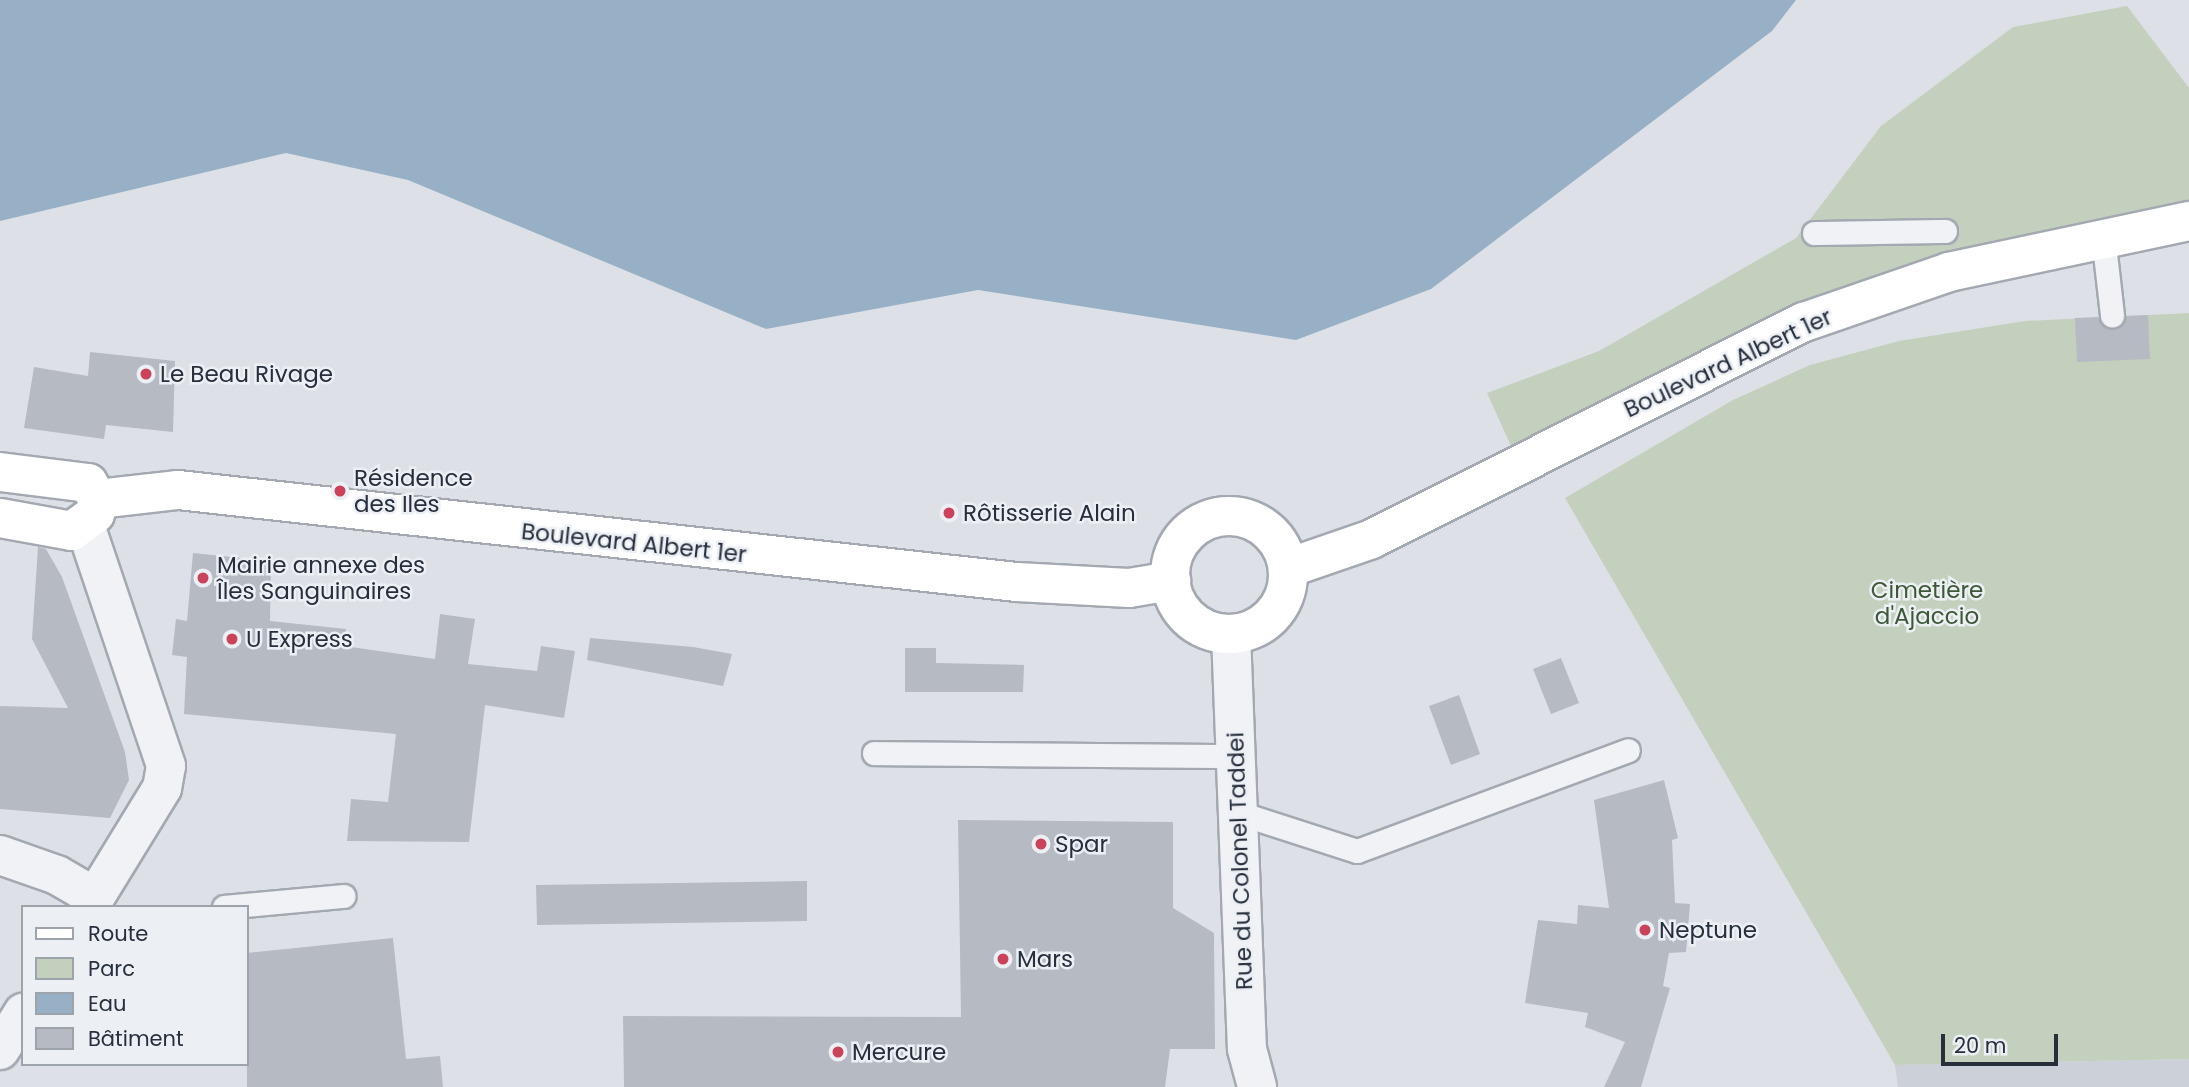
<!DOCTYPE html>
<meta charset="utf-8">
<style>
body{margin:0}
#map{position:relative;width:2189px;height:1087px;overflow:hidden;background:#dde1e7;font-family:Poppins,sans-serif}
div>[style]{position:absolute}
.built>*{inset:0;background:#cbd0d9}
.green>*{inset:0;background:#c3d0be}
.water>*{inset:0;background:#98b0c6}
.building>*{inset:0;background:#b5bac3}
.roads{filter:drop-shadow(2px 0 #a3a8b1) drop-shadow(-2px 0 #a3a8b1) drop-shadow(0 2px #a3a8b1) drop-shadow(0 -2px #a3a8b1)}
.lane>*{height:23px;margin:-11.5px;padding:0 11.5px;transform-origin:11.5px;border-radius:11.5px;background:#f0f2f5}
.street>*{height:38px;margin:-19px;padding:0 19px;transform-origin:19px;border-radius:19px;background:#f0f2f5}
.secondary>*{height:38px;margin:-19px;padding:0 19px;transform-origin:19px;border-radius:19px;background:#fff}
.secondary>.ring{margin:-19px;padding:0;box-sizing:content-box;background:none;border:38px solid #fff;border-radius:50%}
.dots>*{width:19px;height:19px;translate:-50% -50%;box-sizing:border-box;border:4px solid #ecf0f4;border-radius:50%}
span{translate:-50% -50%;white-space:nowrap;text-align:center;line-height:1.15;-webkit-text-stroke:5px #ecf0f4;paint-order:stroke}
.street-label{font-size:23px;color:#272f3d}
.poi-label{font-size:23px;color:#272f3d}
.left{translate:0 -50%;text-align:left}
.park-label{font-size:23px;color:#3c5835}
.legend{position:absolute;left:21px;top:905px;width:228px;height:161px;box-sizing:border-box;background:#ecf0f4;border:2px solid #9da3ab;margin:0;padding:9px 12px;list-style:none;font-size:21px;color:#272f3d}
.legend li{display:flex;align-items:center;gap:14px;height:35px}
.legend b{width:35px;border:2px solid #9da3ab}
.scale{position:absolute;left:1941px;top:1034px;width:117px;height:32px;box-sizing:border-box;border:4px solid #272f3d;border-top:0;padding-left:9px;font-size:21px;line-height:24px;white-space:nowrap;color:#272f3d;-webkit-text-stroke:5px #ecf0f4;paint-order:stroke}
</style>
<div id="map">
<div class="built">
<i style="clip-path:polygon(2189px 1059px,2189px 1087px,1898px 1087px,1895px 1065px)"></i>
</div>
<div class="green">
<i style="clip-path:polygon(2127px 6px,2189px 88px,2189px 222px,1949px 272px,1532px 458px,1511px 446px,1487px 393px,1599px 351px,1796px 238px,1881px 126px,2013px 27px)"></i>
<i style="clip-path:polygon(2189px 313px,2189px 1059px,1895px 1065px,1565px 498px,1733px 400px,1810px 365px,1899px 341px,2025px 321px)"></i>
</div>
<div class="water">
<i style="clip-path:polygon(0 0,1796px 0,1772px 31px,1431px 289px,1296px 340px,978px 290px,766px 329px,408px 180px,286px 153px,0 221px)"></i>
</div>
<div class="building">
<i style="clip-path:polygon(2148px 315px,2150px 359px,2077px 362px,2075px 318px,2098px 317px,2113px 329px,2126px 316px)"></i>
<i style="clip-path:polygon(90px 352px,175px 361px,173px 432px,106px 425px,104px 439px,24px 428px,34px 367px,88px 376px)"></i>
<i style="clip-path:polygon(38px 547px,46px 549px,62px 577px,125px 752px,129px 780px,110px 818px,0 809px,0 706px,68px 708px,32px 639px)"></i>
<i style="clip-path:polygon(193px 553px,271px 561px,270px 621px,346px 629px,344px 646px,435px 659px,440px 614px,475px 619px,468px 664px,537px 671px,541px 646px,575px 651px,564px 718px,485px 705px,469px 842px,347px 841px,351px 799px,388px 802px,396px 734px,184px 714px,187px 657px,172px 655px,176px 619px,187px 621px)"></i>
<i style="clip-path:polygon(590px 638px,693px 647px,732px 654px,723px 686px,587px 660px)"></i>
<i style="clip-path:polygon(905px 648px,936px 648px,936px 663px,1024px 665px,1023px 692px,905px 692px)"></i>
<i style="clip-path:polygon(1561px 658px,1579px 703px,1551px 714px,1533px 669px)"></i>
<i style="clip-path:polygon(1459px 695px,1480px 754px,1451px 765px,1429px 706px)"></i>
<i style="clip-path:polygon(1664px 780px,1678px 838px,1672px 840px,1675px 903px,1690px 904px,1686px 952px,1669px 953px,1663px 986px,1670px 988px,1641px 1087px,1604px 1087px,1625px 1042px,1585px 1027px,1588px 1013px,1525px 1003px,1538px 920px,1577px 924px,1578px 905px,1609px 908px,1594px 800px)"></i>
<i style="clip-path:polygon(958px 820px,1173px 822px,1173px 908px,1214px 933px,1215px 1049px,1170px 1049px,1165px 1087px,624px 1087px,623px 1016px,961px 1017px)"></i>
<i style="clip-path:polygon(807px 881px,807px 921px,537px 925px,536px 885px)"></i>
<i style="clip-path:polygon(393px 938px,406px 1059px,440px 1056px,443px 1087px,247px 1087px,247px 953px)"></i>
</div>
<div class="roads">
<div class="lane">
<i style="left:1814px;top:233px;width:131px;rotate:-0.9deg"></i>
<i style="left:2103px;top:236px;width:80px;rotate:83.5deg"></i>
<i style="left:874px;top:753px;width:361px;rotate:0.5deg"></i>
<i style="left:1236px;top:812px;width:127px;rotate:17.9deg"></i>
<i style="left:1357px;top:851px;width:289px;rotate:-20.4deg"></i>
<i style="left:224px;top:907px;width:120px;rotate:-5.3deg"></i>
</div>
<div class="street">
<i style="left:85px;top:525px;width:254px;rotate:71.4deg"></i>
<i style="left:166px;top:766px;width:22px;rotate:100deg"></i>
<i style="left:162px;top:788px;width:140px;rotate:121.5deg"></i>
<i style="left:1231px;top:634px;width:415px;rotate:87.8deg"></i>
<i style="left:1247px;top:1049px;width:39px;rotate:75deg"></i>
<i style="left:0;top:855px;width:60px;rotate:19.3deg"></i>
<i style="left:57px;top:875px;width:44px;rotate:30.1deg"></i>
<i style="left:0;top:1050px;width:44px;rotate:-58.1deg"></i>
</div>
<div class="secondary">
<i style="left:0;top:472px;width:89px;rotate:7.1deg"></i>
<i style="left:88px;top:483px;width:19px;rotate:58deg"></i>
<i style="left:98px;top:499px;width:15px;rotate:101deg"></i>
<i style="left:95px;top:514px;width:29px;rotate:144deg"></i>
<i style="left:72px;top:531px;width:73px;rotate:-169.8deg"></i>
<i style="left:98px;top:499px;width:81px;rotate:-6.4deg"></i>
<i style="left:178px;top:490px;width:844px;rotate:6.26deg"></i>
<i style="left:1017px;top:582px;width:112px;rotate:3.1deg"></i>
<i style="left:1129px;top:588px;width:43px;rotate:-9.5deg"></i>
<i class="ring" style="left:1170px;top:516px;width:80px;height:80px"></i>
<i style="left:1288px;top:568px;width:89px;rotate:-19deg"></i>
<i style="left:1372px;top:539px;width:483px;rotate:-26.7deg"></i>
<i style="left:1804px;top:322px;width:153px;rotate:-19deg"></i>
<i style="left:1949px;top:272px;width:245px;rotate:-12deg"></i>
</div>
</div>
<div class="dots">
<i style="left:146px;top:374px;background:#ca435b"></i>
<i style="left:340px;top:491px;background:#ca435b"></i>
<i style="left:949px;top:513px;background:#ca435b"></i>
<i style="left:203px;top:578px;background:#ca435b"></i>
<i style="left:232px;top:639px;background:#ca435b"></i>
<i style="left:1041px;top:844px;background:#ca435b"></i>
<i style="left:1645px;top:930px;background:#ca435b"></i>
<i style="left:1003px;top:959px;background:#ca435b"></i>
<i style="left:838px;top:1052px;background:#ca435b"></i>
</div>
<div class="street-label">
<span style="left:1728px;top:363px;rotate:-25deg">Boulevard Albert 1er</span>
<span style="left:634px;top:543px;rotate:6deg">Boulevard Albert 1er</span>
<span style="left:1240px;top:861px;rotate:-92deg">Rue du Colonel Taddei</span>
</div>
<div class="poi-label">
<span class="left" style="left:160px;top:374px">Le Beau Rivage</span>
<span class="left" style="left:354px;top:491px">Résidence<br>des Iles</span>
<span class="left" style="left:963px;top:513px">Rôtisserie Alain</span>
<span class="left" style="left:217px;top:578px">Mairie annexe des<br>Îles Sanguinaires</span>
<span class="left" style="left:246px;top:639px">U Express</span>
<span class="left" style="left:1055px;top:844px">Spar</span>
<span class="left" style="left:1659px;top:930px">Neptune</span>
<span class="left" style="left:1017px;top:959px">Mars</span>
<span class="left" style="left:852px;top:1052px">Mercure</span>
</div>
<div class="park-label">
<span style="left:1927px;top:603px">Cimetière<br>d'Ajaccio</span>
</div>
<ul class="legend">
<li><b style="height:9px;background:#fff"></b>Route</li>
<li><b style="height:19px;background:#c3d0be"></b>Parc</li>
<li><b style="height:19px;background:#98b0c6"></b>Eau</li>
<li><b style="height:19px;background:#b5bac3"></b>Bâtiment</li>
</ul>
<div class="scale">20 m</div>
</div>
